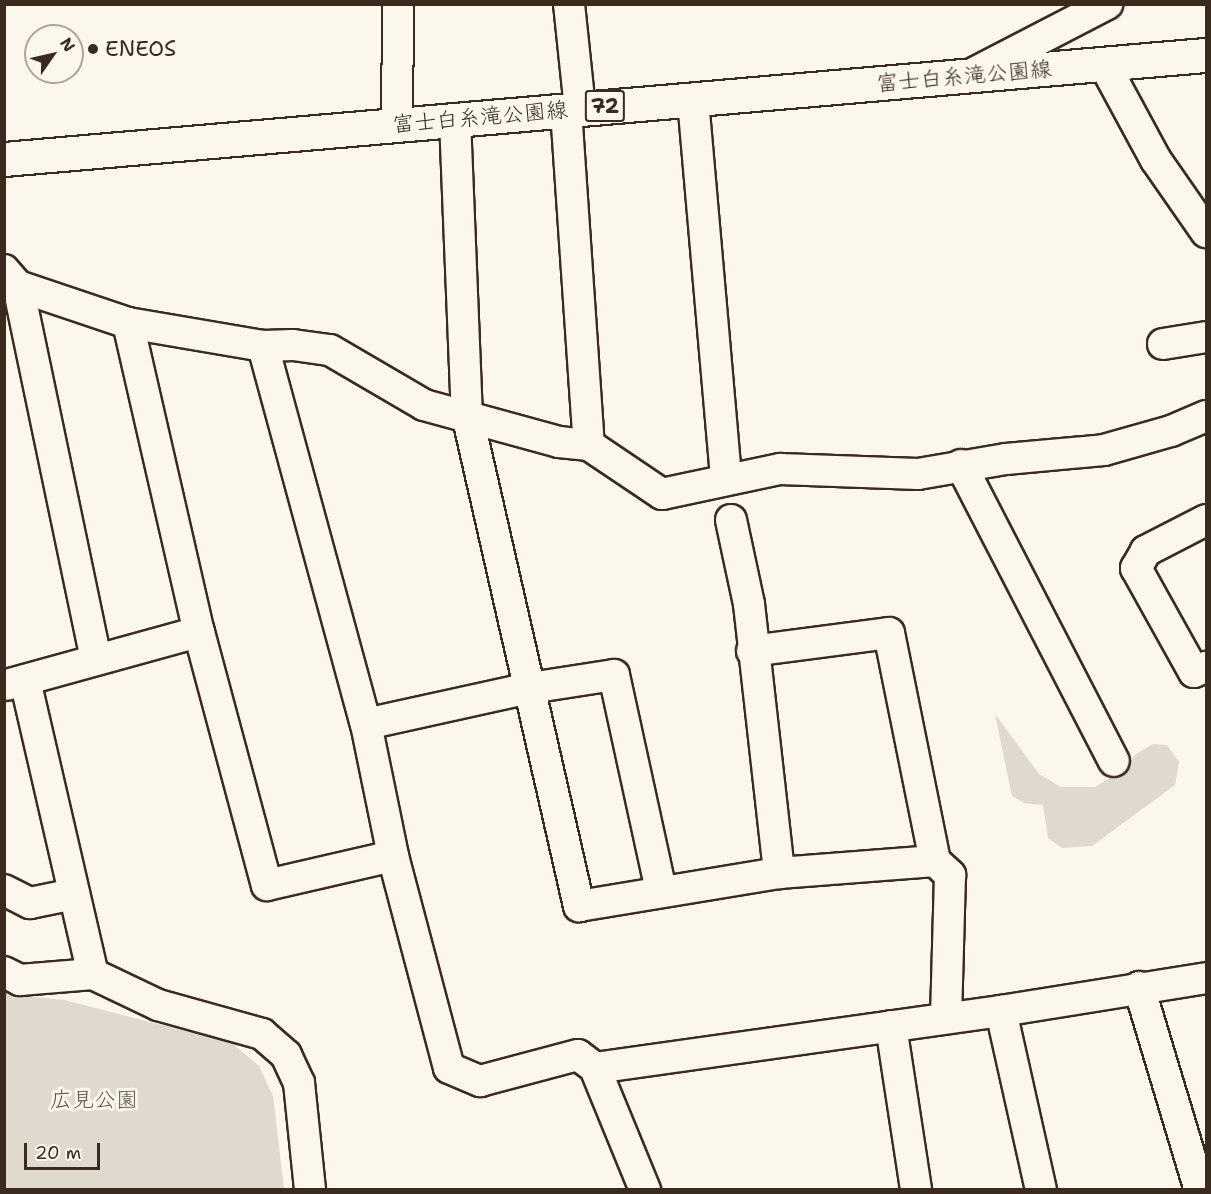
<!DOCTYPE html>
<meta charset="utf-8">
<style>
body{margin:0}
#map{position:relative;width:1211px;height:1194px;overflow:hidden;background:#fbf7ec;font-family:"Shantell Sans","Klee One",sans-serif}
div>[style]{position:absolute}
.green>*{inset:0;background:#dfd9ce}
.roads{filter:drop-shadow(2px 0 #3b2a1e) drop-shadow(-2px 0 #3b2a1e) drop-shadow(0 2px #3b2a1e) drop-shadow(0 -2px #3b2a1e)}
.minor>*{height:30px;margin:-15px;padding:0 15px;transform-origin:15px;border-radius:15px;background:#fbf7ec}
.major>*{height:33px;margin:-16.5px;padding:0 16.5px;transform-origin:16.5px;border-radius:16.5px;background:#fbf7ec}
.dots>*{width:16px;height:16px;translate:-50% -50%;box-sizing:border-box;border:3px solid #fbf7ec;border-radius:50%}
span{translate:-50% -50%;white-space:nowrap;text-align:center;line-height:1.15;-webkit-text-stroke:6px #fbf7ec;paint-order:stroke}
.shield-label span{padding:2px 4px;background:#fbf7ec;border:2px solid;border-radius:4px;-webkit-text-stroke-width:0}
.shield-label{font-size:21px;color:#3b2a1e;font-weight:700}
.poi-label{font-size:22px;color:#3b2a1e}
.left{translate:0 -50%;text-align:left}
.street-label{font-size:22px;color:#3b2a1e}
.park-label{font-size:22px;color:#64564a}
.frame{position:absolute;inset:0;border:6px solid #3b2a1e;pointer-events:none}
.north{position:absolute;left:24px;top:24px;width:60px;height:60px;box-sizing:border-box;background:#fbf7ec;border:2px solid #aea59a;border-radius:50%;rotate:56deg;font-size:16px;font-weight:700;line-height:24px;text-align:center;color:#3b2a1e}
.north::after{content:'';display:block;margin:auto;width:21px;height:27px;background:#3b2a1e;clip-path:polygon(50% 0,100% 100%,50% 72%,0 100%)}
.scale{position:absolute;left:24px;top:1143px;width:76px;height:27px;box-sizing:border-box;border:3px solid #3b2a1e;border-top:0;padding-left:8px;font-size:18px;line-height:21px;white-space:nowrap;color:#3b2a1e;-webkit-text-stroke:4px #fbf7ec;paint-order:stroke}
</style>
<div id="map">
<div class="green">
<i style="clip-path:polygon(995px 714px,1039px 774px,1061px 787px,1095px 787px,1123px 770px,1136px 754px,1153px 744px,1167px 745px,1179px 762px,1175px 785px,1092px 846px,1062px 848px,1048px 838px,1043px 805px,1024px 803px,1012px 796px)"></i>
<i style="clip-path:polygon(4px 988px,17px 995px,64px 1000px,232px 1043px,259px 1066px,273px 1096px,284px 1189px,5px 1189px)"></i>
</div>
<div class="roads">
<div class="minor">
<i style="left:569px;top:4px;width:105px;rotate:84deg"></i>
<i style="left:1104px;top:64px;width:109px;rotate:61.6deg"></i>
<i style="left:1156px;top:160px;width:88px;rotate:55.2deg"></i>
<i style="left:976px;top:72px;width:148px;rotate:-27.4deg"></i>
<i style="left:693px;top:100px;width:380px;rotate:85deg"></i>
<i style="left:566px;top:110px;width:336px;rotate:86.1deg"></i>
<i style="left:455px;top:119px;width:295px;rotate:87.7deg"></i>
<i style="left:467px;top:414px;width:505px;rotate:77.18deg"></i>
<i style="left:579px;top:906px;width:203px;rotate:-9.4deg"></i>
<i style="left:779px;top:873px;width:156px;rotate:-4.4deg"></i>
<i style="left:397px;top:124px;width:120px;rotate:-89.5deg"></i>
<i style="left:4px;top:270px;width:21px;rotate:49deg"></i>
<i style="left:18px;top:286px;width:116px;rotate:18.6deg"></i>
<i style="left:128px;top:323px;width:137px;rotate:9.7deg"></i>
<i style="left:263px;top:346px;width:30px;rotate:-2deg"></i>
<i style="left:293px;top:345px;width:37px;rotate:8deg"></i>
<i style="left:330px;top:350px;width:109px;rotate:30.3deg"></i>
<i style="left:424px;top:405px;width:140px;rotate:15.3deg"></i>
<i style="left:559px;top:442px;width:30px;rotate:6deg"></i>
<i style="left:589px;top:445px;width:88px;rotate:33.9deg"></i>
<i style="left:662px;top:494px;width:121px;rotate:-12deg"></i>
<i style="left:780px;top:469px;width:138px;rotate:2.1deg"></i>
<i style="left:918px;top:474px;width:89px;rotate:-9.7deg"></i>
<i style="left:1006px;top:459px;width:98px;rotate:-5.2deg"></i>
<i style="left:1104px;top:450px;width:70px;rotate:-15.8deg"></i>
<i style="left:1171px;top:431px;width:38px;rotate:-23deg"></i>
<i style="left:18px;top:286px;width:381px;rotate:78.2deg"></i>
<i style="left:128px;top:323px;width:317px;rotate:77.1deg"></i>
<i style="left:199px;top:632px;width:262px;rotate:75deg"></i>
<i style="left:267px;top:885px;width:129px;rotate:-13deg"></i>
<i style="left:1163px;top:344px;width:44px;rotate:-9.2deg"></i>
<i style="left:263px;top:346px;width:392px;rotate:74.8deg"></i>
<i style="left:366px;top:724px;width:135px;rotate:78.4deg"></i>
<i style="left:393px;top:856px;width:219px;rotate:75.2deg"></i>
<i style="left:449px;top:1068px;width:34px;rotate:23deg"></i>
<i style="left:480px;top:1081px;width:101px;rotate:-14.9deg"></i>
<i style="left:578px;top:1055px;width:21px;rotate:37deg"></i>
<i style="left:595px;top:1068px;width:132px;rotate:67.7deg"></i>
<i style="left:961px;top:465px;width:333px;rotate:62.7deg"></i>
<i style="left:731px;top:520px;width:86px;rotate:77.9deg"></i>
<i style="left:749px;top:604px;width:271px;rotate:83.6deg"></i>
<i style="left:1206px;top:520px;width:68px;rotate:152.7deg"></i>
<i style="left:1146px;top:551px;width:20px;rotate:120deg"></i>
<i style="left:1136px;top:568px;width:119px;rotate:60.9deg"></i>
<i style="left:1194px;top:672px;width:13px;rotate:-23deg"></i>
<i style="left:752px;top:651px;width:138px;rotate:-7.5deg"></i>
<i style="left:889px;top:633px;width:233px;rotate:78.6deg"></i>
<i style="left:935px;top:861px;width:21px;rotate:43deg"></i>
<i style="left:950px;top:875px;width:142px;rotate:91.6deg"></i>
<i style="left:25px;top:680px;width:302px;rotate:77deg"></i>
<i style="left:6px;top:685px;width:200px;rotate:-15.4deg"></i>
<i style="left:366px;top:724px;width:168px;rotate:-12.4deg"></i>
<i style="left:530px;top:688px;width:85px;rotate:-8.8deg"></i>
<i style="left:614px;top:675px;width:220px;rotate:77.7deg"></i>
<i style="left:4px;top:890px;width:29px;rotate:27deg"></i>
<i style="left:30px;top:903px;width:45px;rotate:-11.6deg"></i>
<i style="left:4px;top:972px;width:18px;rotate:27deg"></i>
<i style="left:20px;top:980px;width:73px;rotate:-4.7deg"></i>
<i style="left:93px;top:974px;width:72px;rotate:25.5deg"></i>
<i style="left:158px;top:1005px;width:108px;rotate:15.6deg"></i>
<i style="left:262px;top:1034px;width:32px;rotate:41deg"></i>
<i style="left:286px;top:1055px;width:31px;rotate:65deg"></i>
<i style="left:299px;top:1083px;width:108px;rotate:84.1deg"></i>
<i style="left:1139px;top:987px;width:212px;rotate:73.3deg"></i>
<i style="left:1001px;top:1011px;width:183px;rotate:77.4deg"></i>
<i style="left:891px;top:1026px;width:166px;rotate:81.3deg"></i>
<i style="left:595px;top:1068px;width:410px;rotate:-8deg"></i>
<i style="left:1001px;top:1011px;width:208px;rotate:-9.1deg"></i>
</div>
<div class="major">
<i style="left:4px;top:159px;width:1206px;rotate:-4.95deg"></i>
</div>
</div>
<div class="dots">
<i style="left:93px;top:49px;background:#3b2a1e"></i>
</div>
<div class="shield-label">
<span style="left:605px;top:106px">72</span>
</div>
<div class="poi-label">
<span class="left" style="left:105px;top:49px">ENEOS</span>
</div>
<div class="street-label">
<span style="left:964px;top:76px;rotate:-5deg">富士白糸滝公園線</span>
<span style="left:480px;top:117px;rotate:-5deg">富士白糸滝公園線</span>
</div>
<div class="park-label">
<span style="left:94px;top:1100px">広見公園</span>
</div>
<div class="frame"></div>
<div class="north">N</div>
<div class="scale">20 m</div>
</div>
